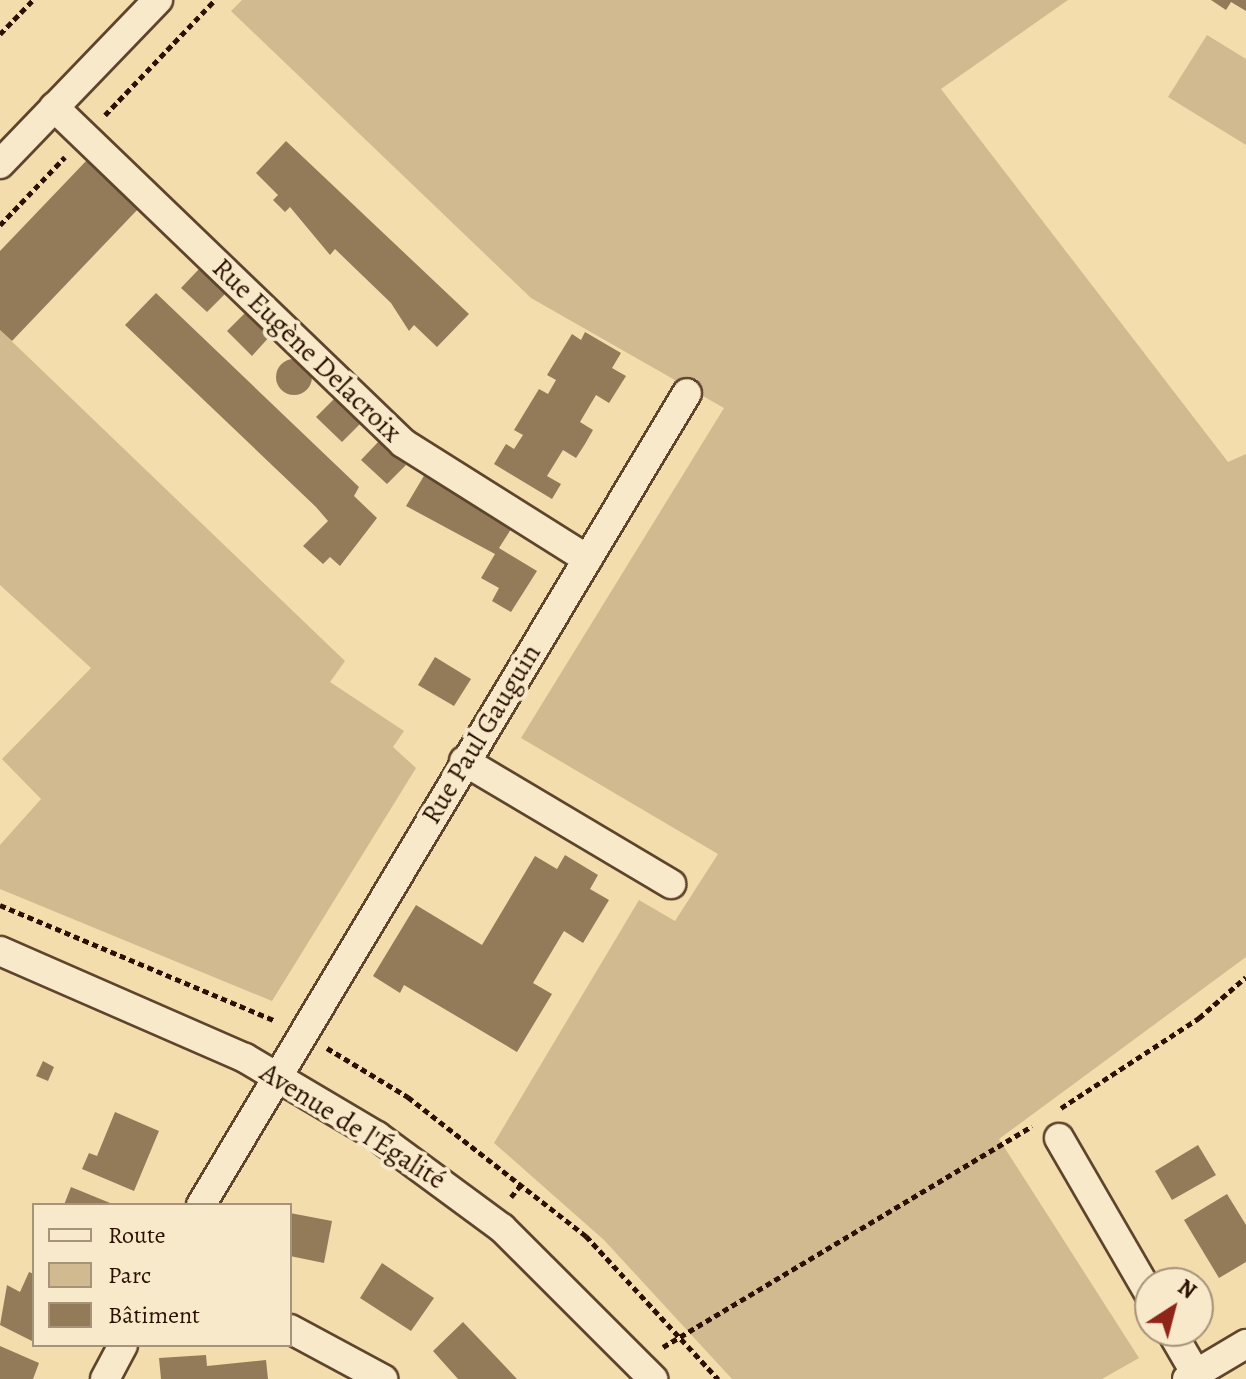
<!DOCTYPE html>
<meta charset="utf-8">
<style>
body{margin:0}
#map{position:relative;width:1246px;height:1379px;overflow:hidden;background:#f3ddac;font-family:Alegreya,serif}
div>[style]{position:absolute}
.green>*{inset:0;background:#d1ba8f}
.building>*{inset:0;background:#937b5a}
.round{border-radius:50%}
.path>*{height:5px;margin-top:-2.5px;transform-origin:0;background:repeating-linear-gradient(90deg,#2c1102 0 6px,transparent 0 10px)}
.roads{filter:drop-shadow(2px 0 #5e442c) drop-shadow(-2px 0 #5e442c) drop-shadow(0 2px #5e442c) drop-shadow(0 -2px #5e442c)}
.street>*{height:28px;margin:-14px;padding:0 14px;transform-origin:14px;border-radius:14px;background:#f7e9c9}
span{translate:-50% -50%;white-space:nowrap;text-align:center;line-height:1.15;-webkit-text-stroke:8px #f7e9c9;paint-order:stroke}
.street-label{font-size:28px;color:#2c1102}
.legend{position:absolute;left:32px;top:1203px;width:260px;height:144px;box-sizing:border-box;background:#f7e9c9;border:2px solid #a69379;margin:0;padding:10px 14px;list-style:none;font-size:24px;color:#2c1102}
.legend li{display:flex;align-items:center;gap:16px;height:40px}
.legend b{width:40px;border:2px solid #a69379}
.north{position:absolute;left:1134px;top:1267px;width:80px;height:80px;box-sizing:border-box;background:#f7e9c9;border:2px solid #a69379;border-radius:50%;rotate:36deg;font-size:22px;font-weight:700;line-height:32px;text-align:center;color:#2c1102}
.north::after{content:'';display:block;margin:auto;width:28px;height:36px;background:#8f2418;clip-path:polygon(50% 0,100% 100%,50% 72%,0 100%)}
</style>
<div id="map">
<div class="green">
<i style="clip-path:polygon(242px 0,1068px 0,941px 89px,1228px 462px,1246px 454px,1246px 957px,999px 1139px,1139px 1358px,1102px 1379px,732px 1379px,604px 1240px,494px 1143px,639px 900px,675px 921px,718px 854px,521px 738px,724px 408px,531px 298px,231px 11px)"></i>
<i style="clip-path:polygon(1207px 35px,1246px 59px,1246px 145px,1168px 97px)"></i>
<i style="clip-path:polygon(0 330px,345px 661px,330px 682px,404px 731px,393px 747px,416px 768px,272px 1001px,0 889px,0 845px,41px 799px,2px 759px,91px 668px,0 585px)"></i>
</div>
<div class="building">
<i style="clip-path:polygon(1211px 0,1246px 0,1246px 11px,1231px 2px,1226px 10px)"></i>
<i style="clip-path:polygon(286px 141px,469px 314px,437px 347px,414px 325px,409px 331px,391px 303px,335px 249px,330px 255px,290px 207px,285px 212px,273px 200px,278px 195px,256px 173px)"></i>
<i style="clip-path:polygon(88px 159px,139px 208px,12px 341px,0 330px,0 251px)"></i>
<i style="clip-path:polygon(200px 268px,226px 293px,207px 312px,181px 288px)"></i>
<i style="clip-path:polygon(156px 293px,359px 487px,354px 496px,377px 518px,340px 566px,330px 557px,323px 564px,303px 546px,328px 521px,316px 507px,125px 325px)"></i>
<i style="clip-path:polygon(246px 312px,271px 335px,252px 356px,227px 331px)"></i>
<i style="clip-path:polygon(585px 332px,621px 353px,612px 368px,626px 376px,609px 403px,596px 395px,580px 422px,593px 430px,585px 444px,576px 458px,563px 450px,547px 476px,561px 484px,552px 499px,494px 464px,506px 444px,514px 449px,523px 435px,514px 430px,539px 389px,548px 394px,556px 380px,547px 375px,572px 334px,581px 340px)"></i>
<i class="round" style="left:276px;top:359px;width:36px;height:36px"></i>
<i style="clip-path:polygon(335px 398px,361px 423px,342px 442px,316px 417px)"></i>
<i style="clip-path:polygon(380px 440px,406px 465px,387px 484px,361px 460px)"></i>
<i style="clip-path:polygon(425px 474px,513px 526px,499px 548px,537px 571px,511px 612px,492px 601px,499px 588px,481px 578px,495px 554px,406px 506px)"></i>
<i style="clip-path:polygon(435px 657px,471px 679px,454px 706px,418px 685px)"></i>
<i style="clip-path:polygon(565px 855px,598px 875px,590px 889px,609px 900px,583px 943px,564px 931px,533px 983px,552px 994px,517px 1052px,404px 985px,400px 993px,373px 976px,416px 905px,482px 945px,535px 856px,557px 869px)"></i>
<i style="clip-path:polygon(43px 1061px,54px 1067px,48px 1081px,36px 1076px)"></i>
<i style="clip-path:polygon(115px 1112px,159px 1131px,134px 1191px,82px 1169px,89px 1153px,97px 1156px)"></i>
<i style="clip-path:polygon(1198px 1145px,1216px 1175px,1172px 1200px,1155px 1171px)"></i>
<i style="clip-path:polygon(71px 1187px,115px 1205px,64px 1205px)"></i>
<i style="clip-path:polygon(1227px 1194px,1246px 1225px,1246px 1262px,1219px 1278px,1184px 1220px)"></i>
<i style="clip-path:polygon(290px 1213px,332px 1221px,324px 1263px,290px 1256px)"></i>
<i style="clip-path:polygon(382px 1263px,434px 1298px,411px 1331px,360px 1298px)"></i>
<i style="clip-path:polygon(29px 1272px,34px 1274px,34px 1342px,0 1325px,7px 1285px,20px 1292px)"></i>
<i style="clip-path:polygon(463px 1322px,517px 1379px,458px 1379px,433px 1351px)"></i>
<i style="clip-path:polygon(0 1346px,39px 1363px,33px 1379px,0 1379px)"></i>
<i style="clip-path:polygon(206px 1355px,207px 1366px,266px 1360px,268px 1379px,161px 1379px,159px 1358px)"></i>
</div>
<div class="path">
<i style="left:0;top:34px;width:47px;rotate:-45.9deg"></i>
<i style="left:105px;top:115px;width:159px;rotate:-46.3deg"></i>
<i style="left:0;top:225px;width:94px;rotate:-46.3deg"></i>
<i style="left:0;top:905px;width:299px;rotate:22.8deg"></i>
<i style="left:327px;top:1048px;width:95px;rotate:31.2deg"></i>
<i style="left:408px;top:1097px;width:226px;rotate:38deg"></i>
<i style="left:586px;top:1236px;width:195px;rotate:47.3deg"></i>
<i style="left:1061px;top:1108px;width:165px;rotate:-33.1deg"></i>
<i style="left:1199px;top:1018px;width:62px;rotate:-41.1deg"></i>
<i style="left:511px;top:1197px;width:19px;rotate:-51deg"></i>
<i style="left:663px;top:1347px;width:430px;rotate:-30.9deg"></i>
</div>
<div class="roads">
<div class="street">
<i style="left:54px;top:107px;width:484px;rotate:43.9deg"></i>
<i style="left:403px;top:443px;width:218px;rotate:32.2deg"></i>
<i style="left:0;top:164px;width:228px;rotate:-46.1deg"></i>
<i style="left:464px;top:761px;width:241px;rotate:30.7deg"></i>
<i style="left:0;top:951px;width:267px;rotate:23.6deg"></i>
<i style="left:245px;top:1058px;width:153px;rotate:30.6deg"></i>
<i style="left:377px;top:1136px;width:155px;rotate:36.4deg"></i>
<i style="left:502px;top:1228px;width:214px;rotate:45deg"></i>
<i style="left:1059px;top:1138px;width:181px;rotate:59.9deg"></i>
<i style="left:201px;top:1205px;width:946px;rotate:-59.1deg"></i>
<i style="left:290px;top:1329px;width:106px;rotate:28.3deg"></i>
<i style="left:1171px;top:1331px;width:50px;rotate:59.8deg"></i>
<i style="left:105px;top:1379px;width:38px;rotate:-62deg"></i>
<i style="left:1187px;top:1379px;width:69px;rotate:-30.7deg"></i>
</div>
</div>
<div class="street-label">
<span style="left:307px;top:350px;rotate:44deg">Rue Eugène Delacroix</span>
<span style="left:481px;top:734px;rotate:-59deg">Rue Paul Gauguin</span>
<span style="left:353px;top:1126px;rotate:32deg">Avenue de l'Égalité</span>
</div>
<ul class="legend">
<li><b style="height:10px;background:#f7e9c9"></b>Route</li>
<li><b style="height:22px;background:#d1ba8f"></b>Parc</li>
<li><b style="height:22px;background:#937b5a"></b>Bâtiment</li>
</ul>
<div class="north">N</div>
</div>
